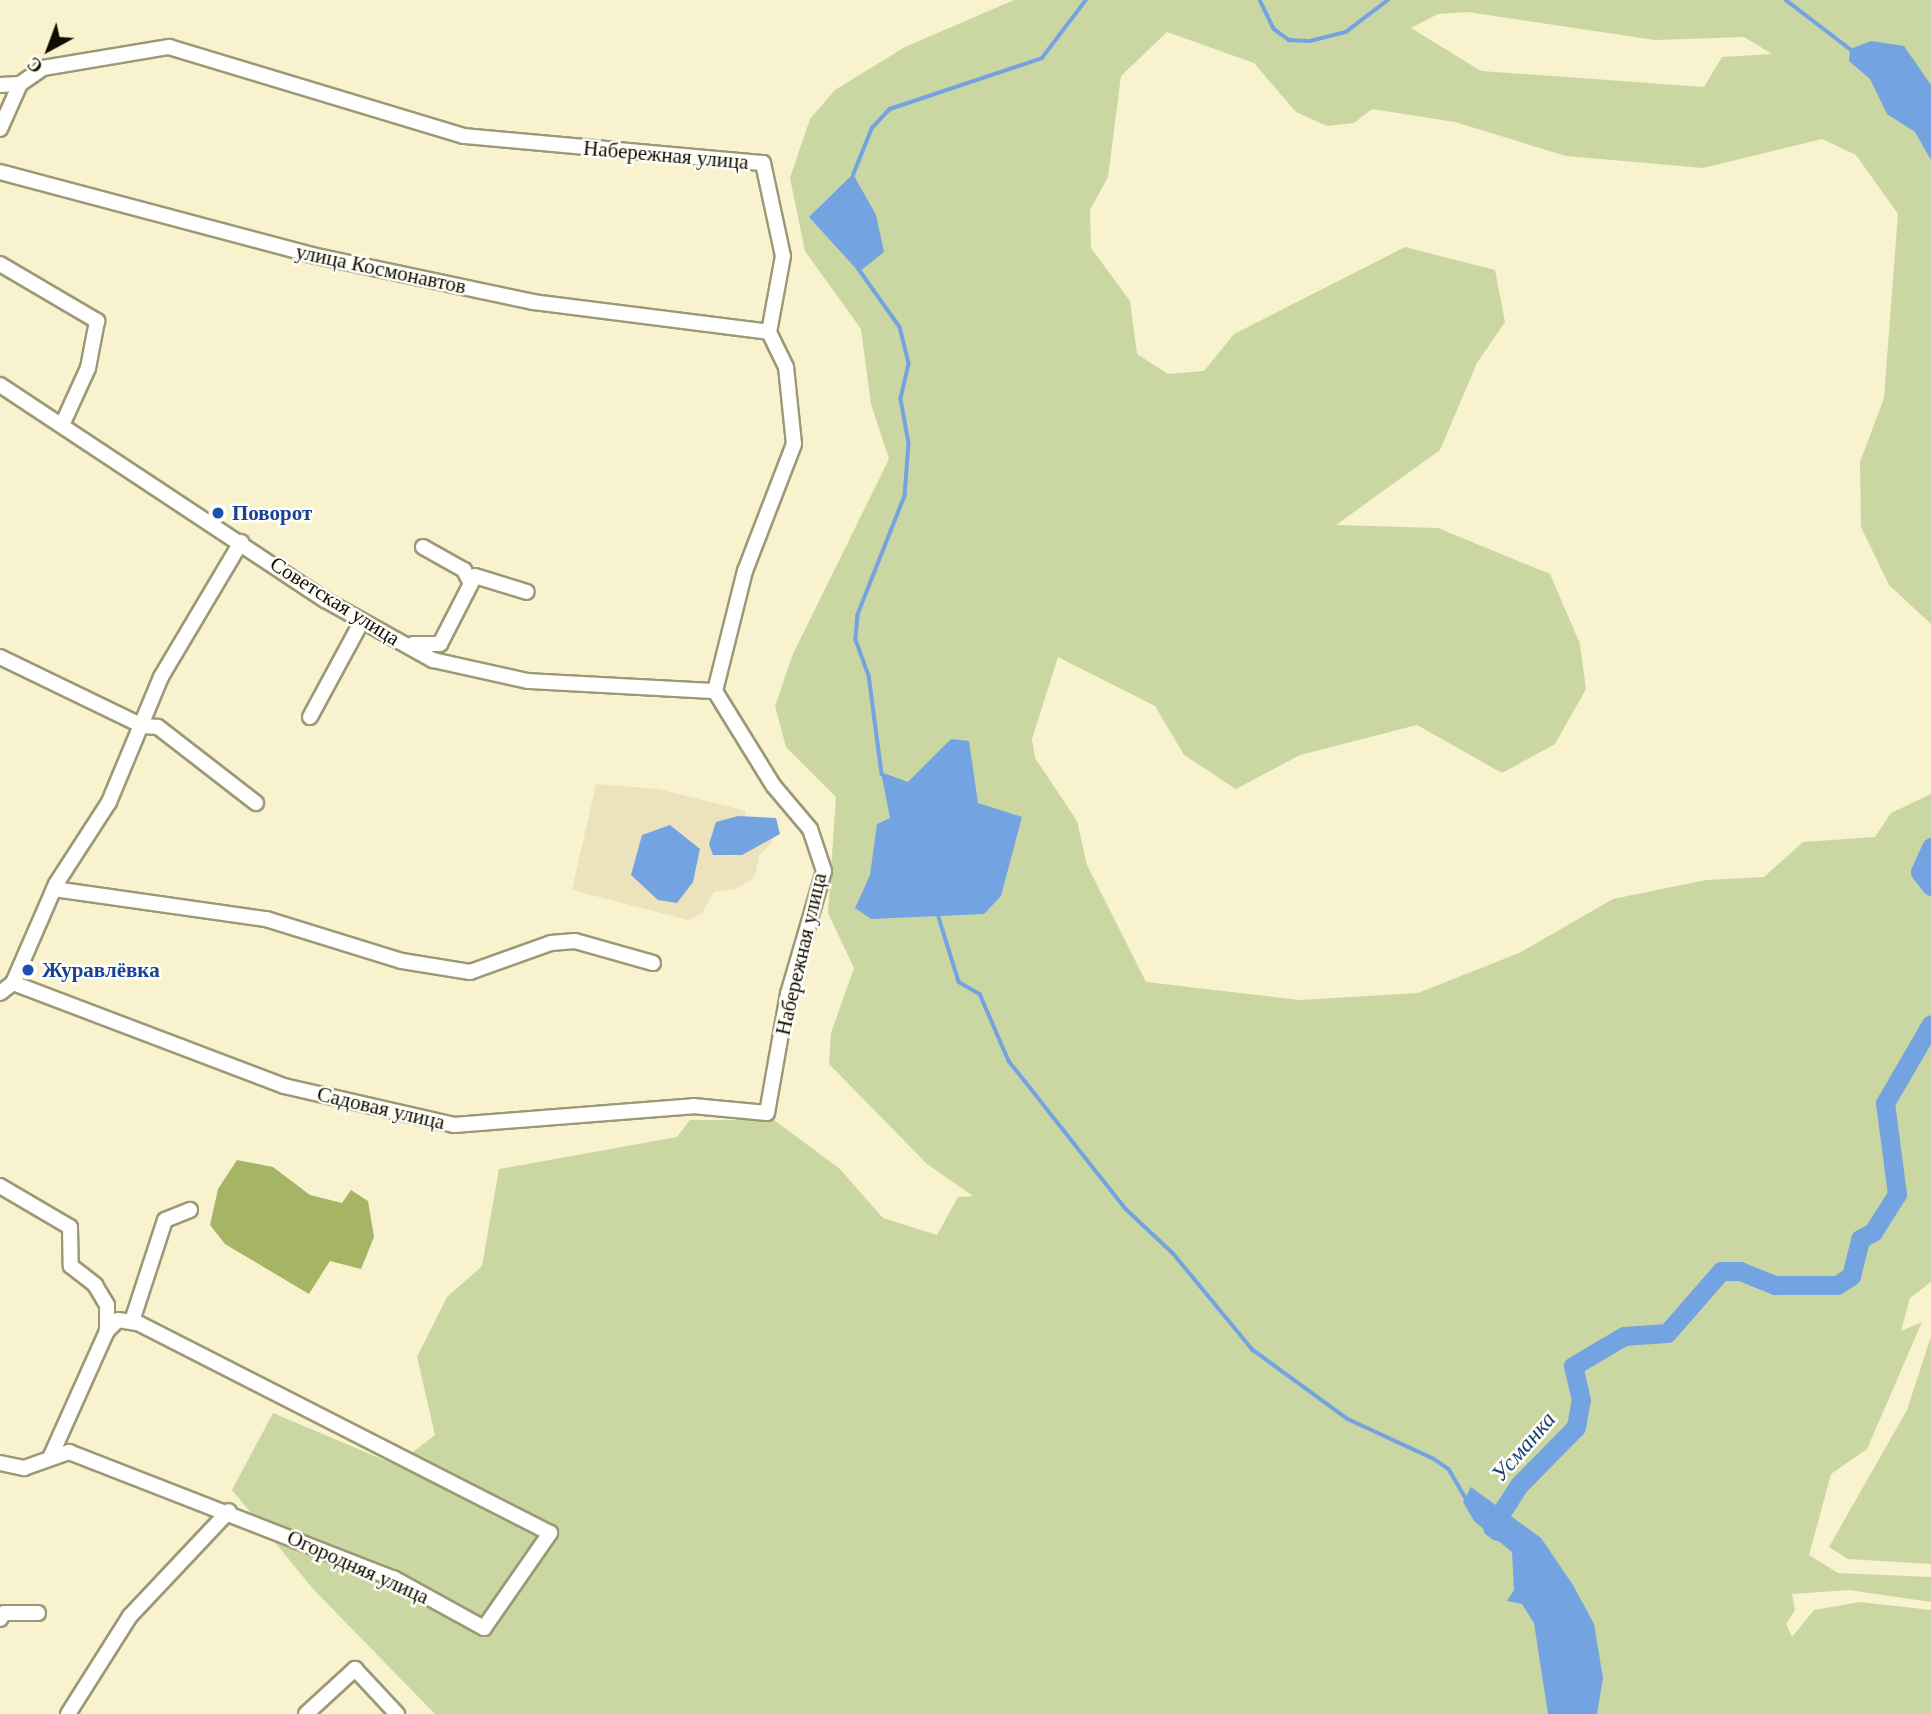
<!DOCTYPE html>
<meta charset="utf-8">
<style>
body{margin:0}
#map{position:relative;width:1931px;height:1714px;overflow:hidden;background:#f8f2ce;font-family:"Times New Roman",serif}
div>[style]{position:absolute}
.green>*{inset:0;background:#cbd7a2}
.forest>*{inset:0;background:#a5b565}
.sand>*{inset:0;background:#ece3bd}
.water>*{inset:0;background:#74a3e1}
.stream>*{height:3.5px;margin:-1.75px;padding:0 1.75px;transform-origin:1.75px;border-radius:1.75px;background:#74a3e1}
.river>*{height:19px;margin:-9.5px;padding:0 9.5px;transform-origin:9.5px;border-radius:9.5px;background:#74a3e1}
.roads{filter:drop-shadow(2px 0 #9d9876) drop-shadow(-2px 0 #9d9876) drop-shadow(0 2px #9d9876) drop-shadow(0 -2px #9d9876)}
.minor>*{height:14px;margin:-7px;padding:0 7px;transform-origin:7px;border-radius:7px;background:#fff}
.dots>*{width:19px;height:19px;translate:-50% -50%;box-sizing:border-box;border:4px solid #fffef7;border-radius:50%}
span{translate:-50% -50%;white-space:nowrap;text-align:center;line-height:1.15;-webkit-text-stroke:5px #fffef7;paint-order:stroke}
.street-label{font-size:21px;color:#100d03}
.transit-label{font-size:21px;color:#164399;font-weight:700}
.left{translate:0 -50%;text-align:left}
.water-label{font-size:23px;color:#15437c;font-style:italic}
.north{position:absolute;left:14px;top:14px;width:70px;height:70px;-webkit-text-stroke:5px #fffef7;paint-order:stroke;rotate:221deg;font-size:19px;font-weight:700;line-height:28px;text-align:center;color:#100d03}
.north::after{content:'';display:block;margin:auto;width:24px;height:32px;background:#100d03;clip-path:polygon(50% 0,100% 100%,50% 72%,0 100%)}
</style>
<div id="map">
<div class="green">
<i style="clip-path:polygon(evenodd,1014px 0,1931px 0,1931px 624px,1889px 585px,1861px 527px,1860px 462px,1884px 398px,1898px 214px,1856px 155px,1822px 139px,1703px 168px,1566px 156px,1455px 122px,1372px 109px,1354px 123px,1327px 126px,1296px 112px,1254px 63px,1167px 32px,1121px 76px,1108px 177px,1090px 210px,1091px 248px,1130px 301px,1137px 354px,1168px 374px,1204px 371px,1234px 334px,1405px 247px,1495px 270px,1505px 322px,1477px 363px,1440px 450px,1336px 525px,1438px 528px,1550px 574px,1580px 644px,1586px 689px,1555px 744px,1502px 773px,1417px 725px,1300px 755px,1236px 789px,1184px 755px,1155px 706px,1058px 657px,1032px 739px,1035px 758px,1077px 821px,1087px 865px,1146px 982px,1300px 1000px,1418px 993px,1519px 953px,1613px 899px,1706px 880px,1764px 877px,1803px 842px,1875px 837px,1891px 813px,1931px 794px,1931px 1282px,1910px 1298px,1901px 1331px,1922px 1322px,1867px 1449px,1831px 1474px,1809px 1555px,1838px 1573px,1931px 1577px,1931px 1602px,1849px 1590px,1792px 1594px,1795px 1610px,1786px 1624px,1792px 1637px,1814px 1610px,1860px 1602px,1931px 1610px,1931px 1714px,435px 1714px,314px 1590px,232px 1490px,273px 1413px,396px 1465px,435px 1435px,417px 1357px,447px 1297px,482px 1266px,499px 1169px,677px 1137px,690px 1120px,774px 1120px,840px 1169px,883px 1218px,937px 1235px,958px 1197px,973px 1196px,927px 1164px,829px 1064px,831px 1033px,854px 968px,828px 913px,836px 797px,786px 747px,775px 706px,793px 654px,889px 459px,871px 404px,861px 329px,805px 251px,790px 178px,810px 119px,835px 90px,905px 47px,1014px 0,1468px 12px,1655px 40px,1744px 37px,1772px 54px,1722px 57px,1704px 87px,1481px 71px,1411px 28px,1438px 14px,1468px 12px)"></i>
<i style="clip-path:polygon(1931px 1336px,1931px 1564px,1848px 1559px,1829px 1547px,1907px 1410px)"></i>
</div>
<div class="forest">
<i style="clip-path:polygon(237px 1160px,273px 1167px,310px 1195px,342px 1203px,351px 1190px,368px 1201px,374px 1237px,361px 1269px,330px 1261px,309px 1294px,225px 1244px,210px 1225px,218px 1189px)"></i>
</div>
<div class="sand">
<i style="clip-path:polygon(596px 784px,658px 789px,746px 811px,745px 817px,714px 830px,712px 837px,731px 857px,772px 838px,771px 844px,759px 856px,755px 876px,737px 889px,714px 892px,702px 913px,688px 920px,572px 890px)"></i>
</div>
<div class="water">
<i style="clip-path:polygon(1871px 41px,1904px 46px,1931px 85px,1931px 160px,1915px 132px,1887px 114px,1870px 79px,1849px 61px,1850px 49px)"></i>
<i style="clip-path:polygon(853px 174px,876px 215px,884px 252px,859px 272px,809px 217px)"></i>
<i style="clip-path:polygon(951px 739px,969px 741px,978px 803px,1022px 817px,1001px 896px,984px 914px,871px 919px,855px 908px,870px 875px,877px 824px,890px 818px,881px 772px,908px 782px)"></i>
<i style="clip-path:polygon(738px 816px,776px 818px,780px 834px,742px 855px,713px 855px,709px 844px,716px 822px)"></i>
<i style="clip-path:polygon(670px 825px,700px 849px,693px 882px,677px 903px,658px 900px,631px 875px,642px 835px)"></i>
<i style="clip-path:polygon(1471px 1487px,1541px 1538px,1573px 1585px,1594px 1624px,1603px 1678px,1597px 1714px,1548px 1714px,1534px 1623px,1522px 1604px,1507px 1601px,1514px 1590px,1512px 1552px,1474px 1521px,1463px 1502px)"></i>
</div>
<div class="stream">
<i style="left:1260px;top:0;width:32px;rotate:64deg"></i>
<i style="left:1274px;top:29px;width:19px;rotate:36deg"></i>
<i style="left:1289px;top:40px;width:21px;rotate:3deg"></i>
<i style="left:1310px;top:41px;width:37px;rotate:-14deg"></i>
<i style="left:1346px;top:32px;width:53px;rotate:-37.3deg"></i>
<i style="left:1786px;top:0;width:86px;rotate:37.4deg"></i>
<i style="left:853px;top:175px;width:51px;rotate:-68deg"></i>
<i style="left:872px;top:128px;width:26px;rotate:-47deg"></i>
<i style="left:890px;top:109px;width:160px;rotate:-18.5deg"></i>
<i style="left:1042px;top:58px;width:73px;rotate:-52.8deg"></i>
<i style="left:858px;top:268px;width:72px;rotate:54.6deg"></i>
<i style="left:900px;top:327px;width:38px;rotate:76deg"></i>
<i style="left:909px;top:364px;width:36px;rotate:103deg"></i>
<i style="left:901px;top:399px;width:45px;rotate:79.7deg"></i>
<i style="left:909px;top:443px;width:53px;rotate:94.3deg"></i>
<i style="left:905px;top:496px;width:128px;rotate:111.6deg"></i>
<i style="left:858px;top:615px;width:25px;rotate:95deg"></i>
<i style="left:856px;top:640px;width:37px;rotate:70deg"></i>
<i style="left:869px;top:675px;width:100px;rotate:82.5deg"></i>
<i style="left:938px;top:914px;width:71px;rotate:72.8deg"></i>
<i style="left:959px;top:982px;width:24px;rotate:30deg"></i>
<i style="left:980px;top:994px;width:73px;rotate:66.6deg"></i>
<i style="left:1009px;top:1061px;width:187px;rotate:51.7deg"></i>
<i style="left:1125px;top:1208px;width:66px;rotate:43.2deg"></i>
<i style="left:1173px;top:1253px;width:126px;rotate:50.5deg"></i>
<i style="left:1253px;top:1350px;width:117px;rotate:36deg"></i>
<i style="left:1348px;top:1419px;width:95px;rotate:24.9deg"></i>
<i style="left:1434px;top:1459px;width:18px;rotate:34deg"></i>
<i style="left:1449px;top:1469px;width:36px;rotate:60deg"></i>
</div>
<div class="river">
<i style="left:1931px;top:847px;width:27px;rotate:114deg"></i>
<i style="left:1920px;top:872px;width:18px;rotate:52deg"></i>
<i style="left:1497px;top:1531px;width:6px;rotate:-141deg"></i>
<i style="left:1492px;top:1527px;width:50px;rotate:-57.3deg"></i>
<i style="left:1519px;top:1485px;width:81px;rotate:-45.5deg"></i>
<i style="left:1576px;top:1427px;width:27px;rotate:-80deg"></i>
<i style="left:1581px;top:1400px;width:35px;rotate:-103deg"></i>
<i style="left:1573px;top:1366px;width:59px;rotate:-30.5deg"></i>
<i style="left:1624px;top:1336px;width:43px;rotate:-4deg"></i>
<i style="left:1667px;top:1333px;width:82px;rotate:-48.9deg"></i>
<i style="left:1721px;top:1271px;width:19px"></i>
<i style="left:1740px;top:1271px;width:38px;rotate:22deg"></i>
<i style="left:1775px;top:1285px;width:62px"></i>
<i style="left:1837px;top:1285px;width:17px;rotate:-33deg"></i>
<i style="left:1851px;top:1276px;width:38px;rotate:-76deg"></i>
<i style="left:1860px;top:1239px;width:15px;rotate:-28deg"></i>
<i style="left:1873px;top:1232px;width:45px;rotate:-57.7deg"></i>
<i style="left:1897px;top:1194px;width:92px;rotate:-97.5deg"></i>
<i style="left:1885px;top:1103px;width:91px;rotate:-59.8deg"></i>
</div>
<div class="roads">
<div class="minor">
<i style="left:0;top:85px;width:20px;rotate:-3deg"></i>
<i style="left:20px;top:84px;width:28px;rotate:-35deg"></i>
<i style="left:43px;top:68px;width:128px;rotate:-9.5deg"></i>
<i style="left:169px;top:47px;width:308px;rotate:16.8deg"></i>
<i style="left:464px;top:136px;width:300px;rotate:5.2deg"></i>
<i style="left:763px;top:163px;width:95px;rotate:77.9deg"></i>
<i style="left:783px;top:256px;width:77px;rotate:100.4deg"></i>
<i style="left:0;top:129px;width:49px;rotate:-66deg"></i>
<i style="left:0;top:172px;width:323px;rotate:14.9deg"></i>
<i style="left:312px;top:255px;width:226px;rotate:12deg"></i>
<i style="left:533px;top:302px;width:238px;rotate:7.2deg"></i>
<i style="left:0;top:264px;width:113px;rotate:30.4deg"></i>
<i style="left:97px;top:321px;width:48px;rotate:100.8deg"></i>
<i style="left:88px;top:368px;width:63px;rotate:114.5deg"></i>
<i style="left:0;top:385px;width:390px;rotate:33.5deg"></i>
<i style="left:325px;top:600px;width:124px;rotate:29.1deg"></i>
<i style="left:433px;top:660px;width:97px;rotate:12.5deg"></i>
<i style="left:528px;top:681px;width:187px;rotate:3.1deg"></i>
<i style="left:423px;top:547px;width:47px;rotate:29.3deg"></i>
<i style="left:464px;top:570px;width:13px;rotate:63deg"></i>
<i style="left:413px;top:644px;width:27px"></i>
<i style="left:440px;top:644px;width:76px;rotate:-62.8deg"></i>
<i style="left:475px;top:576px;width:54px;rotate:17.1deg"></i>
<i style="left:0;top:657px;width:159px;rotate:25.8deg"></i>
<i style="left:143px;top:726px;width:15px;rotate:4deg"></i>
<i style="left:158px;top:727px;width:124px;rotate:37.8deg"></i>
<i style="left:715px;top:691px;width:124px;rotate:-76deg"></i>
<i style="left:745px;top:571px;width:136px;rotate:-68.9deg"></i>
<i style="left:794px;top:444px;width:77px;rotate:-95.9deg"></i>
<i style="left:786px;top:367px;width:39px;rotate:-116deg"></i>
<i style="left:310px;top:717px;width:109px;rotate:-61.6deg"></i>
<i style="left:54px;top:889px;width:214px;rotate:8.1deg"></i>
<i style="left:266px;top:919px;width:142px;rotate:17.2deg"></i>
<i style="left:402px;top:961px;width:69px;rotate:9.2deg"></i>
<i style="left:470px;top:972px;width:86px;rotate:-19.7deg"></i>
<i style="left:551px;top:943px;width:24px;rotate:-5deg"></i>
<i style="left:575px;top:941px;width:81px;rotate:15.8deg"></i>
<i style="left:13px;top:983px;width:290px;rotate:20.8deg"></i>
<i style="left:284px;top:1086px;width:174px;rotate:12.9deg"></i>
<i style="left:454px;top:1125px;width:240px;rotate:-4.5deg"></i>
<i style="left:693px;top:1106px;width:74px;rotate:5.4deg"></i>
<i style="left:767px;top:1113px;width:121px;rotate:-80deg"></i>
<i style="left:788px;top:994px;width:128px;rotate:-73.7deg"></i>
<i style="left:824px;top:871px;width:44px;rotate:-108.4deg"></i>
<i style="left:810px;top:829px;width:57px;rotate:-130.1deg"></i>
<i style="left:773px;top:785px;width:110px;rotate:-121.7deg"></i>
<i style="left:0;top:993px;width:16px;rotate:-38deg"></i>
<i style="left:13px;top:983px;width:108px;rotate:-66.5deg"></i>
<i style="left:56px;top:884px;width:98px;rotate:-57.1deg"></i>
<i style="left:109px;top:802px;width:135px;rotate:-67.4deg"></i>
<i style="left:161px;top:677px;width:157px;rotate:-59.3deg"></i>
<i style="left:0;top:1186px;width:81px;rotate:30.4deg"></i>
<i style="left:70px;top:1227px;width:39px;rotate:89deg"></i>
<i style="left:71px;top:1266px;width:31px;rotate:38deg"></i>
<i style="left:95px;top:1285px;width:23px;rotate:59deg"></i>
<i style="left:107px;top:1305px;width:26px;rotate:90deg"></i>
<i style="left:107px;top:1331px;width:139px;rotate:114.2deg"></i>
<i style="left:132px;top:1321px;width:106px;rotate:-71.9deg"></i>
<i style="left:165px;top:1220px;width:27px;rotate:-22deg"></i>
<i style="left:0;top:1463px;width:25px;rotate:12deg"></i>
<i style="left:24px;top:1468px;width:48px;rotate:-19.6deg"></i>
<i style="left:69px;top:1452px;width:348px;rotate:21.3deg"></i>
<i style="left:393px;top:1578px;width:104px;rotate:28.8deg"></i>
<i style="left:484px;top:1628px;width:116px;rotate:-55.2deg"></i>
<i style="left:550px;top:1533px;width:463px;rotate:-153deg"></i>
<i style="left:137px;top:1323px;width:19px;rotate:-171deg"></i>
<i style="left:118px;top:1320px;width:16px;rotate:135deg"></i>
<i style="left:0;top:1619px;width:7px;rotate:-56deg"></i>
<i style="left:4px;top:1613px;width:34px"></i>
<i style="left:68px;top:1714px;width:116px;rotate:-57.7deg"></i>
<i style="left:130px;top:1616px;width:144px;rotate:-46.7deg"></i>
<i style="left:306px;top:1714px;width:67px;rotate:-42.6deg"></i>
<i style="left:355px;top:1669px;width:62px;rotate:47deg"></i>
</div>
</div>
<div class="dots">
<i style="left:218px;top:513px;background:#1a4fb4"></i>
<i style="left:28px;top:970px;background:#1a4fb4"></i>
</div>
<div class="street-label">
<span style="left:666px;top:155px;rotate:5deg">Набережная улица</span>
<span style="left:381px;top:269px;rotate:12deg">улица Космонавтов</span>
<span style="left:335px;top:601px;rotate:32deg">Советская улица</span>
<span style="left:801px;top:954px;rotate:-77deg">Набережная улица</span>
<span style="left:381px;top:1108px;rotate:13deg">Садовая улица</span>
<span style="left:358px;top:1567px;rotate:24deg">Огородняя улица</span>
</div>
<div class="transit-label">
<span class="left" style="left:232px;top:513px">Поворот</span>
<span class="left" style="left:42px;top:970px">Журавлёвка</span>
</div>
<div class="water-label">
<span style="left:1524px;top:1447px;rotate:-49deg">Усманка</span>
</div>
<div class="north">С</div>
</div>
